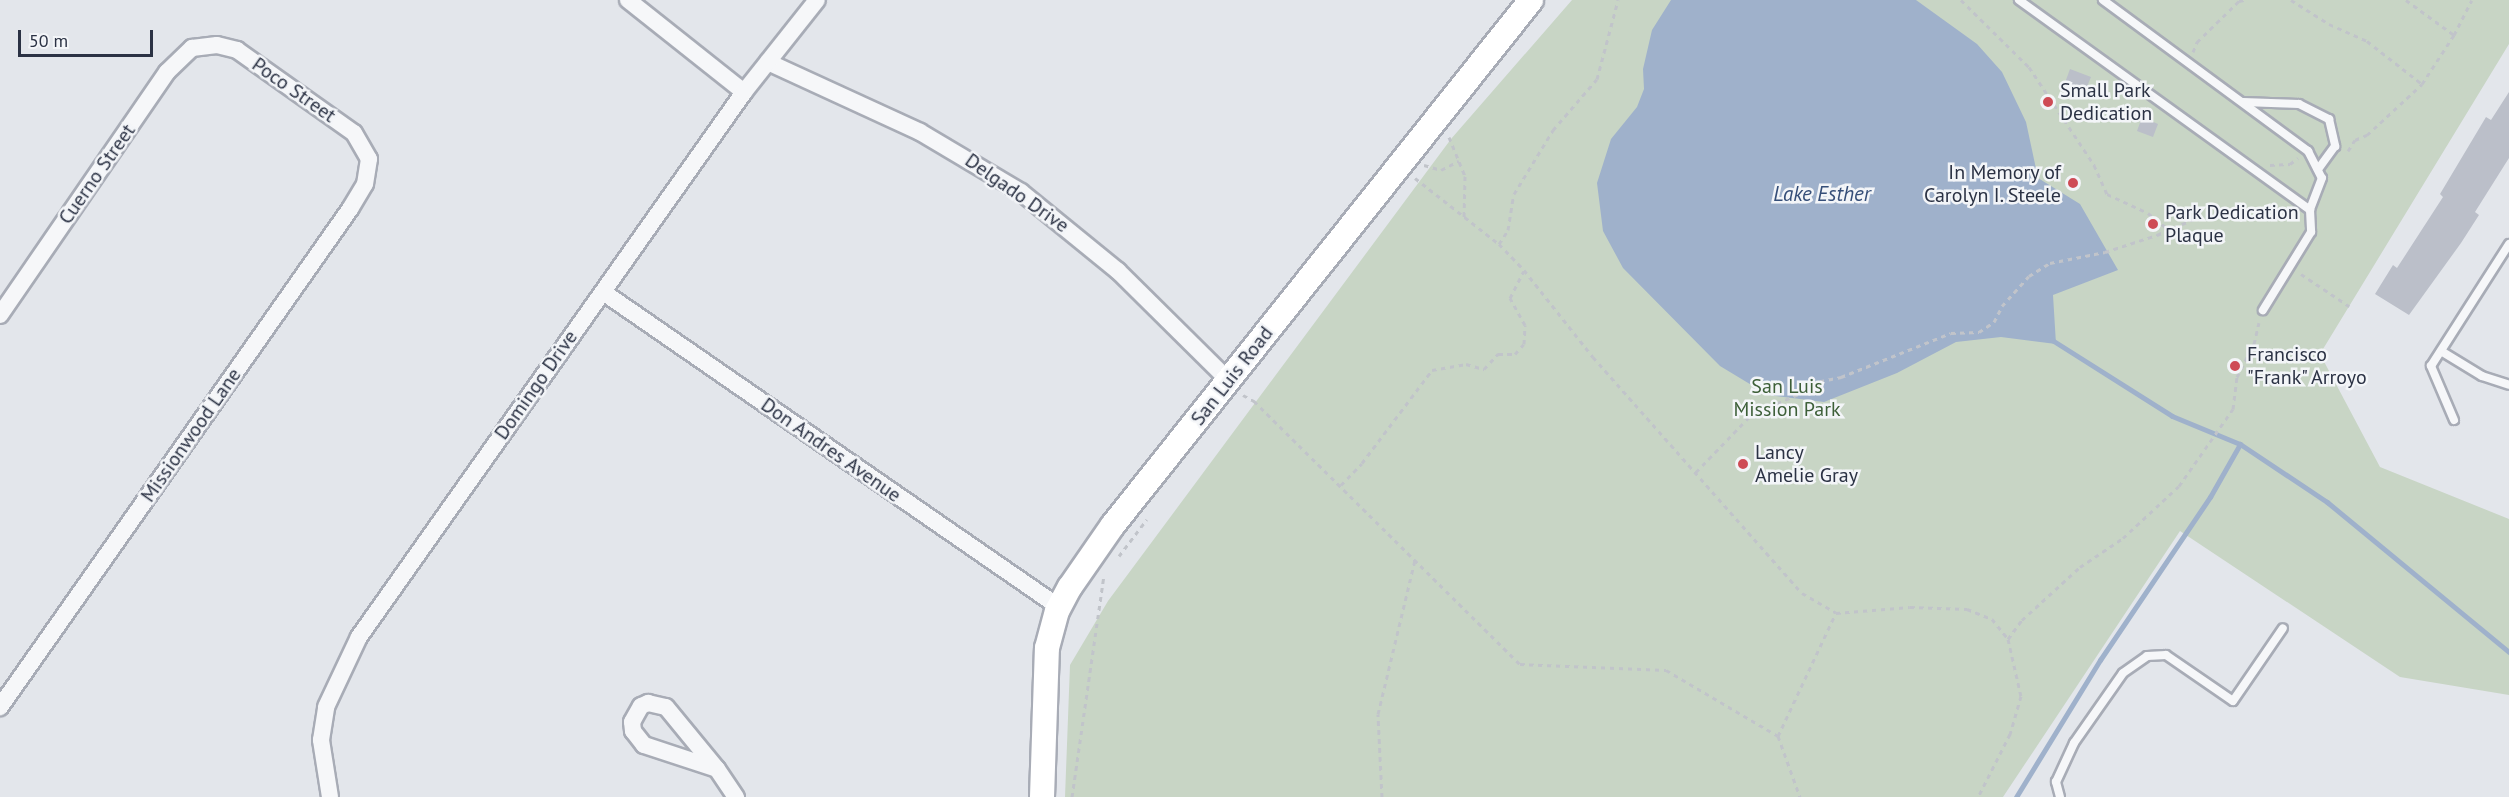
<!DOCTYPE html>
<style>
body{margin:0}
#map{position:relative;width:2509px;height:797px;overflow:hidden;background:#e3e6eb;font-family:"PT Sans",sans-serif}
div>[style]{position:absolute}
.green>*{inset:0;background:#c8d5c5}
.water>*{inset:0;background:#9fb1cb}
.stream>*{height:5px;margin:-2.5px;padding:0 2.5px;transform-origin:2.5px;border-radius:2.5px;background:#9fb1cb}
.building>*{inset:0;background:#bbbfc9}
.path>*{height:3px;margin-top:-1.5px;transform-origin:0;background:repeating-linear-gradient(90deg,#c1c4ca 0 4.5px,transparent 0 9px)}
.roads{filter:drop-shadow(2px 0 #a8acb6) drop-shadow(-2px 0 #a8acb6) drop-shadow(0 2px #a8acb6) drop-shadow(0 -2px #a8acb6)}
.lane>*{height:8px;margin:-4px;padding:0 4px;transform-origin:4px;border-radius:4px;background:#f6f7f9}
.street>*{height:16px;margin:-8px;padding:0 8px;transform-origin:8px;border-radius:8px;background:#f6f7f9}
.secondary>*{height:24px;margin:-12px;padding:0 12px;transform-origin:12px;border-radius:12px;background:#fff}
.dots>*{width:16px;height:16px;translate:-50% -50%;box-sizing:border-box;border:3px solid #f3f5f8;border-radius:50%}
span{translate:-50% -50%;white-space:nowrap;text-align:center;line-height:1.15;-webkit-text-stroke:5px #f3f5f8;paint-order:stroke}
.street-label{font-size:20px;color:#2b3244}
.poi-label{font-size:20px;color:#2b3244}
.left{translate:0 -50%;text-align:left}
.right{translate:-100% -50%;text-align:right}
.park-label{font-size:20px;color:#3d5f38}
.water-label{font-size:21px;color:#354e78;font-style:italic}
.scale{position:absolute;left:18px;top:30px;width:135px;height:27px;box-sizing:border-box;border:3px solid #2b3244;border-top:0;padding-left:8px;font-size:18px;line-height:21px;white-space:nowrap;color:#2b3244;-webkit-text-stroke:4px #f3f5f8;paint-order:stroke}
</style>
<div id="map">
<div class="green">
<i style="clip-path:polygon(1572px 0,2509px 0,2509px 44px,2320px 354px,2380px 467px,2509px 519px,2509px 695px,2400px 677px,2180px 531px,2003px 797px,1065px 797px,1070px 665px,1108px 601px,1451px 139px)"></i>
</div>
<div class="water">
<i style="clip-path:polygon(1671px 0,1916px 0,1977px 44px,2002px 72px,2026px 122px,2038px 178px,2080px 204px,2118px 270px,2053px 295px,2056px 344px,2001px 337px,1956px 342px,1897px 373px,1824px 402px,1768px 395px,1720px 366px,1623px 268px,1603px 231px,1597px 183px,1611px 139px,1637px 107px,1644px 89px,1643px 69px,1652px 30px)"></i>
</div>
<div class="stream">
<i style="left:2052px;top:340px;width:142px;rotate:32.3deg"></i>
<i style="left:2172px;top:416px;width:74px;rotate:22.4deg"></i>
<i style="left:2240px;top:444px;width:105px;rotate:33.7deg"></i>
<i style="left:2327px;top:502px;width:236px;rotate:39.5deg"></i>
<i style="left:2016px;top:797px;width:161px;rotate:-58.5deg"></i>
<i style="left:2100px;top:660px;width:197px;rotate:-56deg"></i>
<i style="left:2210px;top:497px;width:61px;rotate:-60.5deg"></i>
</div>
<div class="building">
<i style="clip-path:polygon(2070px 69px,2091px 77px,2083px 96px,2063px 88px)"></i>
<i style="clip-path:polygon(2509px 92px,2509px 158px,2475px 212px,2479px 215px,2461px 243px,2409px 315px,2375px 294px,2393px 265px,2397px 268px,2443px 197px,2440px 194px,2486px 117px,2491px 120px)"></i>
<i style="clip-path:polygon(2142px 117px,2158px 124px,2153px 137px,2137px 131px)"></i>
</div>
<div class="path">
<i style="left:1961px;top:0;width:95px;rotate:44.6deg"></i>
<i style="left:2029px;top:67px;width:118px;rotate:56.4deg"></i>
<i style="left:2094px;top:165px;width:32px;rotate:66deg"></i>
<i style="left:2107px;top:194px;width:45px;rotate:24.9deg"></i>
<i style="left:2148px;top:213px;width:27px;rotate:39deg"></i>
<i style="left:2291px;top:0;width:45px;rotate:32.3deg"></i>
<i style="left:2329px;top:24px;width:42px;rotate:24.1deg"></i>
<i style="left:2367px;top:41px;width:70px;rotate:38deg"></i>
<i style="left:2406px;top:0;width:59px;rotate:36.1deg"></i>
<i style="left:2193px;top:52px;width:11px;rotate:-68deg"></i>
<i style="left:2197px;top:42px;width:59px;rotate:-44.3deg"></i>
<i style="left:2239px;top:1px;width:5px;rotate:-11deg"></i>
<i style="left:1449px;top:137px;width:42px;rotate:67.7deg"></i>
<i style="left:1465px;top:176px;width:43px;rotate:91.3deg"></i>
<i style="left:2348px;top:151px;width:13px;rotate:-58deg"></i>
<i style="left:2355px;top:140px;width:13px;rotate:-23deg"></i>
<i style="left:2367px;top:135px;width:75px;rotate:-42.8deg"></i>
<i style="left:2422px;top:84px;width:59px;rotate:-56.9deg"></i>
<i style="left:2454px;top:35px;width:39px;rotate:-63deg"></i>
<i style="left:1424px;top:165px;width:18px;rotate:16deg"></i>
<i style="left:1441px;top:170px;width:20px;rotate:-27deg"></i>
<i style="left:2270px;top:165px;width:20px;rotate:-3deg"></i>
<i style="left:2290px;top:164px;width:10px;rotate:-37deg"></i>
<i style="left:1415px;top:178px;width:107px;rotate:38.2deg"></i>
<i style="left:1499px;top:244px;width:36px;rotate:46deg"></i>
<i style="left:1524px;top:270px;width:111px;rotate:51.6deg"></i>
<i style="left:1593px;top:357px;width:315px;rotate:48.5deg"></i>
<i style="left:1802px;top:593px;width:39px;rotate:30deg"></i>
<i style="left:1836px;top:613px;width:74px;rotate:-4.6deg"></i>
<i style="left:1910px;top:607px;width:57px;rotate:2deg"></i>
<i style="left:1967px;top:609px;width:27px;rotate:22deg"></i>
<i style="left:1992px;top:619px;width:26px;rotate:51deg"></i>
<i style="left:2008px;top:639px;width:58px;rotate:77.2deg"></i>
<i style="left:2021px;top:696px;width:40px;rotate:106deg"></i>
<i style="left:2010px;top:734px;width:71px;rotate:116.9deg"></i>
<i style="left:1499px;top:244px;width:17px;rotate:-57deg"></i>
<i style="left:1508px;top:230px;width:36px;rotate:-81deg"></i>
<i style="left:1514px;top:194px;width:75px;rotate:-58.6deg"></i>
<i style="left:1553px;top:130px;width:67px;rotate:-49.2deg"></i>
<i style="left:1597px;top:79px;width:82px;rotate:-75.1deg"></i>
<i style="left:2301px;top:274px;width:58px;rotate:33.7deg"></i>
<i style="left:1243px;top:395px;width:13px;rotate:29deg"></i>
<i style="left:1254px;top:401px;width:374px;rotate:44.7deg"></i>
<i style="left:1520px;top:664px;width:146px;rotate:2.4deg"></i>
<i style="left:1666px;top:670px;width:130px;rotate:30.5deg"></i>
<i style="left:1778px;top:736px;width:65px;rotate:70.2deg"></i>
<i style="left:1696px;top:472px;width:81px;rotate:-46deg"></i>
<i style="left:1752px;top:414px;width:51px;rotate:-23.1deg"></i>
<i style="left:1799px;top:394px;width:16px;rotate:-43deg"></i>
<i style="left:1811px;top:383px;width:31px;rotate:-11deg"></i>
<i style="left:1841px;top:377px;width:118px;rotate:-21.8deg"></i>
<i style="left:1951px;top:333px;width:28px;rotate:-2deg"></i>
<i style="left:1979px;top:332px;width:18px;rotate:-34deg"></i>
<i style="left:1994px;top:322px;width:18px;rotate:-63deg"></i>
<i style="left:2002px;top:306px;width:40px;rotate:-48deg"></i>
<i style="left:2029px;top:276px;width:25px;rotate:-32deg"></i>
<i style="left:2050px;top:263px;width:56px;rotate:-11.3deg"></i>
<i style="left:2105px;top:252px;width:55px;rotate:-18.1deg"></i>
<i style="left:2157px;top:235px;width:48px;rotate:-23.4deg"></i>
<i style="left:1341px;top:485px;width:30px;rotate:-46deg"></i>
<i style="left:1362px;top:463px;width:116px;rotate:-53deg"></i>
<i style="left:1432px;top:370px;width:35px;rotate:-10deg"></i>
<i style="left:1466px;top:364px;width:19px;rotate:16deg"></i>
<i style="left:1484px;top:369px;width:21px;rotate:-47deg"></i>
<i style="left:1498px;top:354px;width:17px"></i>
<i style="left:1515px;top:354px;width:13px;rotate:-48deg"></i>
<i style="left:1524px;top:344px;width:19px;rotate:-87deg"></i>
<i style="left:1525px;top:325px;width:31px;rotate:-119deg"></i>
<i style="left:1510px;top:298px;width:30px;rotate:-63deg"></i>
<i style="left:1119px;top:556px;width:46px;rotate:-52.9deg"></i>
<i style="left:2008px;top:639px;width:24px;rotate:-54deg"></i>
<i style="left:2022px;top:620px;width:79px;rotate:-42.4deg"></i>
<i style="left:2080px;top:567px;width:52px;rotate:-34deg"></i>
<i style="left:2123px;top:538px;width:76px;rotate:-42.9deg"></i>
<i style="left:2179px;top:486px;width:94px;rotate:-55deg"></i>
<i style="left:2233px;top:409px;width:32px;rotate:-83deg"></i>
<i style="left:2237px;top:377px;width:37px;rotate:-63deg"></i>
<i style="left:2254px;top:344px;width:22px;rotate:-77deg"></i>
<i style="left:1778px;top:736px;width:136px;rotate:-64.8deg"></i>
<i style="left:1072px;top:797px;width:223px;rotate:-81.8deg"></i>
<i style="left:1382px;top:797px;width:83px;rotate:-92.8deg"></i>
<i style="left:1378px;top:714px;width:158px;rotate:-76.5deg"></i>
</div>
<div class="roads">
<div class="lane">
<i style="left:2019px;top:0;width:359px;rotate:35.8deg"></i>
<i style="left:2103px;top:0;width:255px;rotate:36.4deg"></i>
<i style="left:2308px;top:151px;width:30px;rotate:63deg"></i>
<i style="left:2322px;top:178px;width:34px;rotate:111deg"></i>
<i style="left:2310px;top:210px;width:22px;rotate:87deg"></i>
<i style="left:2311px;top:232px;width:92px;rotate:121.6deg"></i>
<i style="left:2243px;top:102px;width:56px;rotate:2deg"></i>
<i style="left:2299px;top:104px;width:34px;rotate:27deg"></i>
<i style="left:2329px;top:119px;width:28px;rotate:77deg"></i>
<i style="left:2335px;top:146px;width:29px;rotate:126deg"></i>
<i style="left:2441px;top:351px;width:48px;rotate:31.4deg"></i>
<i style="left:2482px;top:376px;width:28px;rotate:18deg"></i>
<i style="left:2454px;top:420px;width:59px;rotate:-113.1deg"></i>
<i style="left:2431px;top:366px;width:145px;rotate:-57.4deg"></i>
<i style="left:2060px;top:797px;width:16px;rotate:-105deg"></i>
<i style="left:2056px;top:782px;width:43px;rotate:-65.2deg"></i>
<i style="left:2074px;top:743px;width:85px;rotate:-55deg"></i>
<i style="left:2123px;top:673px;width:29px;rotate:-35deg"></i>
<i style="left:2147px;top:656px;width:19px;rotate:-3deg"></i>
<i style="left:2166px;top:655px;width:81px;rotate:34.5deg"></i>
<i style="left:2233px;top:701px;width:88px;rotate:-55.6deg"></i>
</div>
<div class="street">
<i style="left:628px;top:0;width:148px;rotate:38.4deg"></i>
<i style="left:768px;top:62px;width:167px;rotate:24.7deg"></i>
<i style="left:920px;top:132px;width:117px;rotate:30.7deg"></i>
<i style="left:1021px;top:192px;width:125px;rotate:39.2deg"></i>
<i style="left:1118px;top:271px;width:155px;rotate:44.7deg"></i>
<i style="left:603px;top:292px;width:554px;rotate:34.64deg"></i>
<i style="left:0;top:315px;width:295px;rotate:-55.5deg"></i>
<i style="left:167px;top:72px;width:35px;rotate:-44deg"></i>
<i style="left:192px;top:48px;width:25px;rotate:-7deg"></i>
<i style="left:217px;top:45px;width:21px;rotate:14deg"></i>
<i style="left:237px;top:50px;width:143px;rotate:35.4deg"></i>
<i style="left:354px;top:133px;width:30px;rotate:60deg"></i>
<i style="left:369px;top:159px;width:25px;rotate:99deg"></i>
<i style="left:365px;top:184px;width:29px;rotate:121deg"></i>
<i style="left:350px;top:209px;width:609px;rotate:125.1deg"></i>
<i style="left:717px;top:769px;width:77px;rotate:-161.8deg"></i>
<i style="left:644px;top:745px;width:18px;rotate:-128deg"></i>
<i style="left:633px;top:731px;width:9px;rotate:-96deg"></i>
<i style="left:632px;top:722px;width:18px;rotate:-61deg"></i>
<i style="left:641px;top:706px;width:8px;rotate:-23deg"></i>
<i style="left:648px;top:703px;width:18px;rotate:13deg"></i>
<i style="left:666px;top:707px;width:80px;rotate:50.6deg"></i>
<i style="left:717px;top:769px;width:34px;rotate:56deg"></i>
<i style="left:330px;top:797px;width:58px;rotate:-99deg"></i>
<i style="left:321px;top:740px;width:33px;rotate:-81deg"></i>
<i style="left:326px;top:707px;width:77px;rotate:-64.8deg"></i>
<i style="left:359px;top:637px;width:667px;rotate:-54.76deg"></i>
<i style="left:744px;top:92px;width:117px;rotate:-51.6deg"></i>
</div>
<div class="secondary">
<i style="left:1042px;top:797px;width:149px;rotate:-88.1deg"></i>
<i style="left:1047px;top:648px;width:38px;rotate:-75deg"></i>
<i style="left:1057px;top:611px;width:27px;rotate:-62deg"></i>
<i style="left:1070px;top:587px;width:75px;rotate:-55.3deg"></i>
<i style="left:1113px;top:525px;width:671px;rotate:-51.47deg"></i>
</div>
</div>
<div class="dots">
<i style="left:2048px;top:102px;background:#ce4b55"></i>
<i style="left:2073px;top:183px;background:#ce4b55"></i>
<i style="left:2153px;top:224px;background:#ce4b55"></i>
<i style="left:2235px;top:366px;background:#ce4b55"></i>
<i style="left:1743px;top:464px;background:#ce4b55"></i>
</div>
<div class="street-label">
<span style="left:294px;top:90px;rotate:35deg">Poco Street</span>
<span style="left:97px;top:174px;rotate:-55deg">Cuerno Street</span>
<span style="left:1017px;top:193px;rotate:35deg">Delgado Drive</span>
<span style="left:1232px;top:376px;rotate:-52deg">San Luis Road</span>
<span style="left:536px;top:385px;rotate:-55deg">Domingo Drive</span>
<span style="left:191px;top:435px;rotate:-55deg">Missionwood Lane</span>
<span style="left:831px;top:450px;rotate:35deg">Don Andres Avenue</span>
</div>
<div class="poi-label">
<span class="left" style="left:2060px;top:102px">Small Park<br>Dedication</span>
<span class="right" style="left:2061px;top:184px">In Memory of<br>Carolyn I. Steele</span>
<span class="left" style="left:2165px;top:224px">Park Dedication<br>Plaque</span>
<span class="left" style="left:2247px;top:366px">Francisco<br>"Frank" Arroyo</span>
<span class="left" style="left:1755px;top:464px">Lancy<br>Amelie Gray</span>
</div>
<div class="park-label">
<span style="left:1787px;top:398px">San Luis<br>Mission Park</span>
</div>
<div class="water-label">
<span style="left:1822px;top:194px">Lake Esther</span>
</div>
<div class="scale">50 m</div>
</div>
